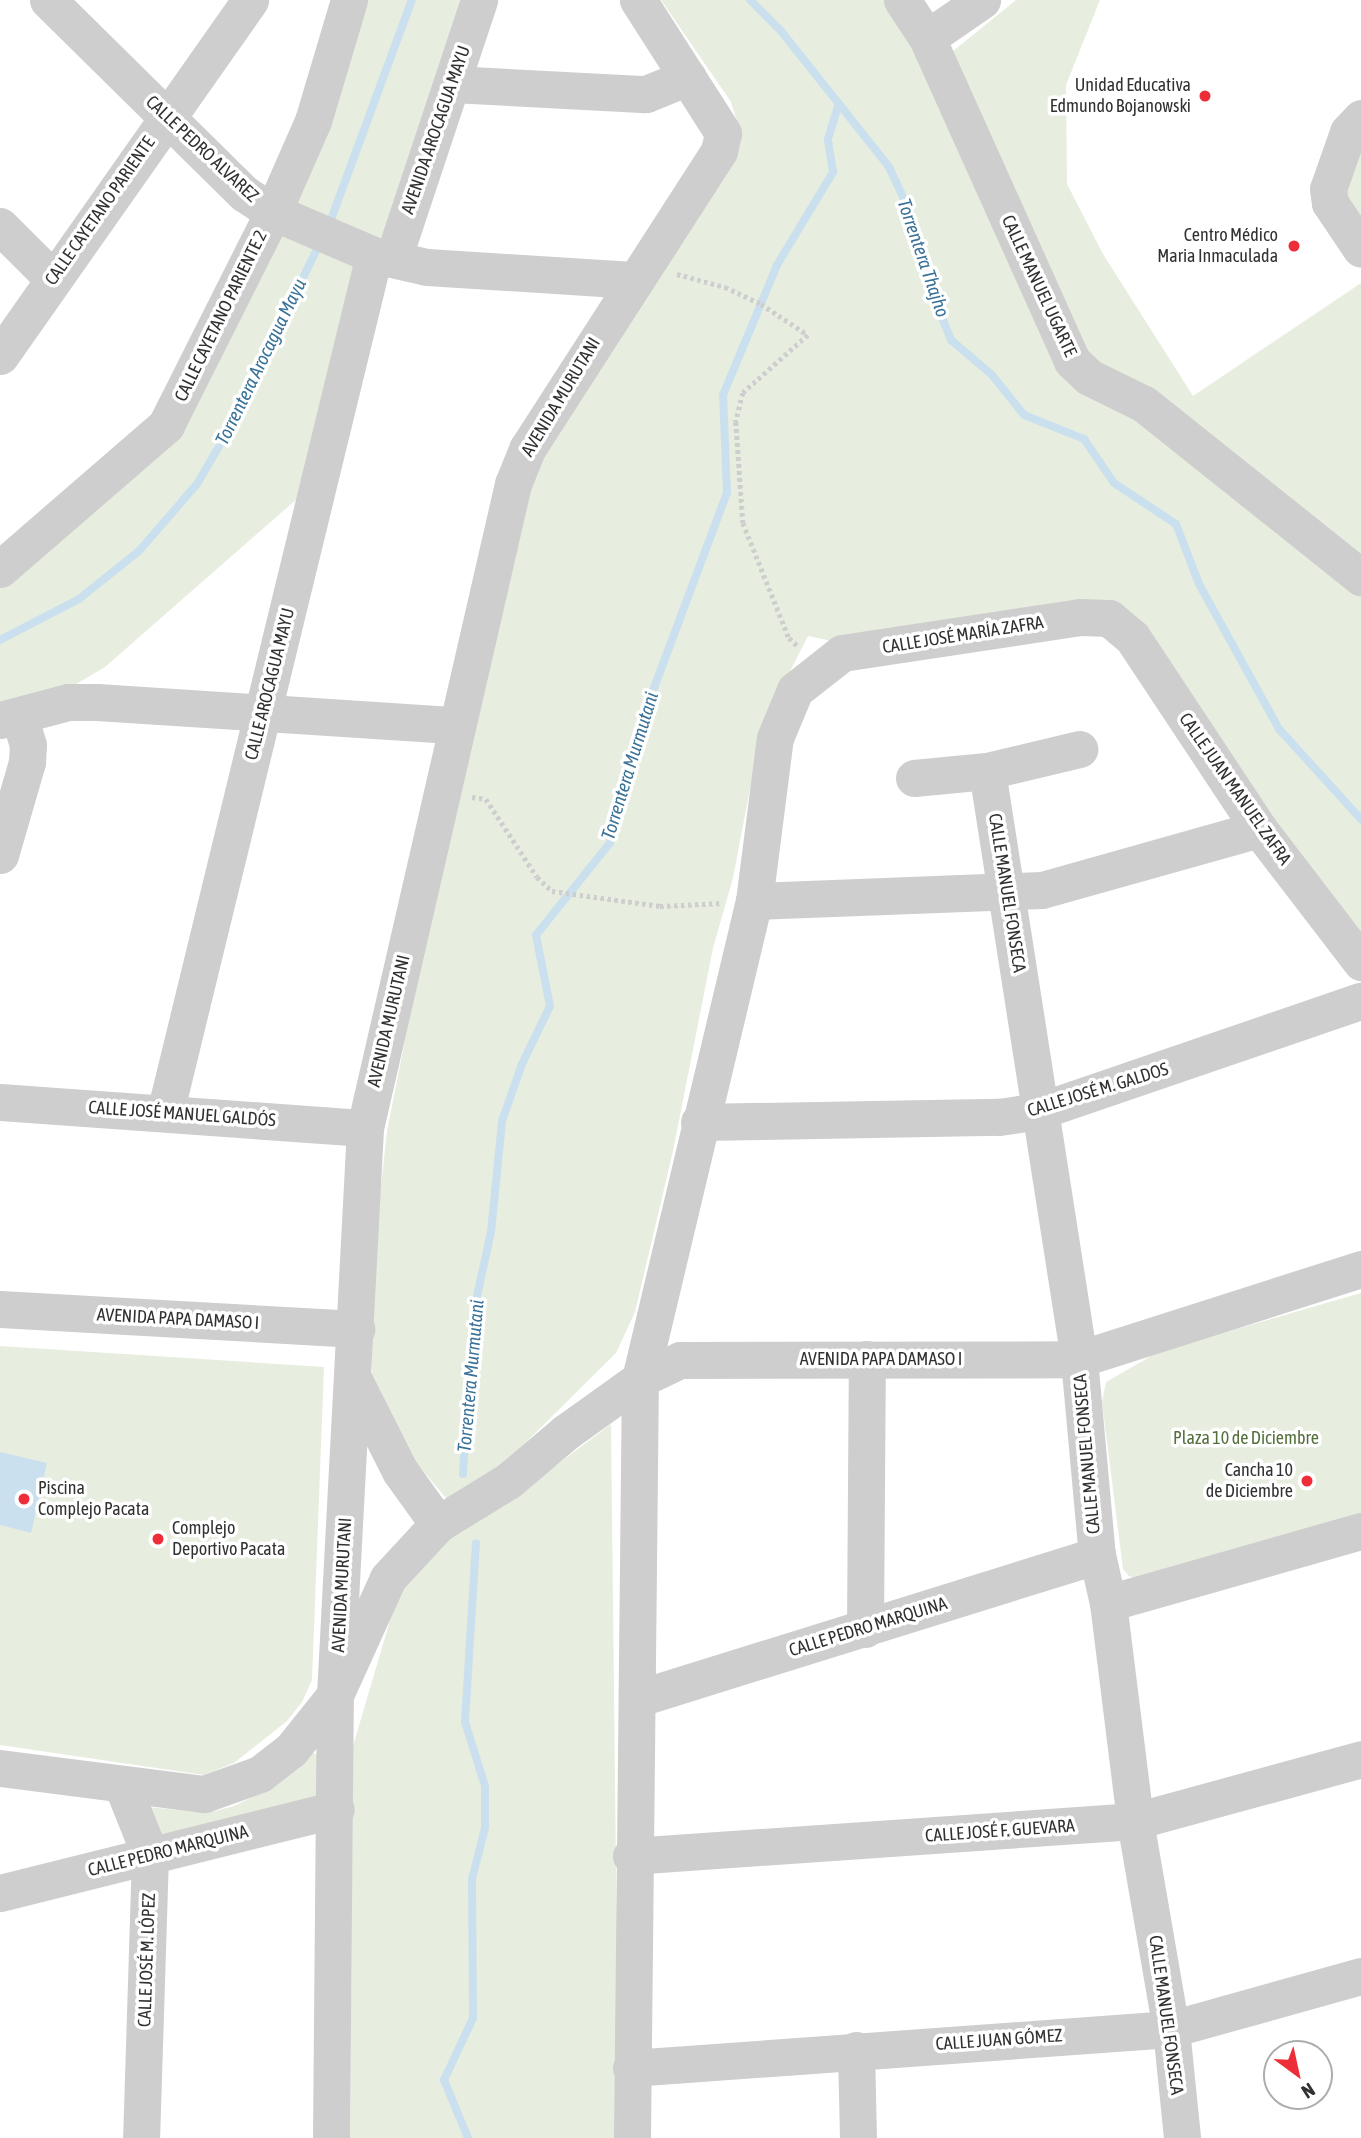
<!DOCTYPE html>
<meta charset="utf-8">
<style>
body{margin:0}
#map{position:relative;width:1361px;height:2138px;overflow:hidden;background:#fff;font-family:"Asap Condensed",sans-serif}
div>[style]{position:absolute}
.green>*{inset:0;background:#e7eedf}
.water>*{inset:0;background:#cbe0ee}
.stream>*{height:8px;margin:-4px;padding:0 4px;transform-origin:4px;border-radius:4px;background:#cbe0ee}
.path>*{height:4.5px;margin-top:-2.25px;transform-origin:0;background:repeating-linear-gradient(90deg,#cecece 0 3.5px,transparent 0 7px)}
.minor>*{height:37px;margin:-18.5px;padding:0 18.5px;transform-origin:18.5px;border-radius:18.5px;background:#cecece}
.dots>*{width:19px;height:19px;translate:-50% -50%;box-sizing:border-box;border:4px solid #fff;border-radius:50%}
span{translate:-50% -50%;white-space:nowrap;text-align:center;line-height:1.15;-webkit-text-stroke:7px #fff;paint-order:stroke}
.poi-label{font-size:18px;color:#313131}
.right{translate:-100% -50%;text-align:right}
.left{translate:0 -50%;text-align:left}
.street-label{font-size:18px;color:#313131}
.park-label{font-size:18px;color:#536f3c}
.water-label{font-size:19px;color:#3a7298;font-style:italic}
.north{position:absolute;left:1263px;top:2040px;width:70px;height:70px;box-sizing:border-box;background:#fff;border:2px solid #adadad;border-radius:50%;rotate:147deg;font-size:19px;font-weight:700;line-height:28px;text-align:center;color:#313131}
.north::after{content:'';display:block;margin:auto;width:24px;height:32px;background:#ed2e39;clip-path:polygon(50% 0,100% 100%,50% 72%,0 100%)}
</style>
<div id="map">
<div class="green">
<i style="clip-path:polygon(366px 0,467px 0,389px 234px,372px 240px,300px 207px,295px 198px)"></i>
<i style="clip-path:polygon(661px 0,884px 0,914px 48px,1067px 377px,1135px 407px,1361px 589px,1361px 951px,1111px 606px,832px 641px,808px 636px,762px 726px,733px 878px,713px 948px,673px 1151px,635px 1312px,616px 1353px,510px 1458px,451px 1504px,418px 1465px,372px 1374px,368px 1305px,387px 1131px,465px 737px,532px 471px,740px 131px,731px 102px)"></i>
<i style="clip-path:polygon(1016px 0,1100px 0,1066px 85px,1067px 184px,1103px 254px,1193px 396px,1361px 283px,1361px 560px,1085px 358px,947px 56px)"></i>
<i style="clip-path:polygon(1361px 141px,1361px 225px,1339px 194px)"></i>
<i style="clip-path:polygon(287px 233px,355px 267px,306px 491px,105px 667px,66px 690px,0 705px,0 588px,163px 445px,273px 239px)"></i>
<i style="clip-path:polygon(1361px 1293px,1361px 1517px,1140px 1580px,1129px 1576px,1123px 1569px,1102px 1402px,1106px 1382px,1160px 1351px)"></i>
<i style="clip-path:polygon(0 1346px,324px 1367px,312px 1680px,302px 1702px,287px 1721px,234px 1763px,204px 1775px,0 1745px)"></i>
<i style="clip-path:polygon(611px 1424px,619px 2138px,350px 2138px,353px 1746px,401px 1583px,443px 1539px,506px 1503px)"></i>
<i style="clip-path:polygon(313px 1753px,320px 1756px,320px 1802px,157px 1840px,148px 1807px,208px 1813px,234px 1806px,276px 1785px)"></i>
</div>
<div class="water">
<i style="clip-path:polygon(0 1452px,47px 1463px,31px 1533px,0 1525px)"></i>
</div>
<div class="stream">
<i style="left:750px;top:0;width:44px;rotate:45deg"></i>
<i style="left:781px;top:31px;width:174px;rotate:51.5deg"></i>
<i style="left:889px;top:167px;width:50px;rotate:65deg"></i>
<i style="left:910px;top:212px;width:67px;rotate:76.2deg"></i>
<i style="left:926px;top:277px;width:68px;rotate:68.4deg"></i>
<i style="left:951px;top:340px;width:54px;rotate:40.5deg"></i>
<i style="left:992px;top:375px;width:51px;rotate:51.3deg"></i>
<i style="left:1024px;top:415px;width:65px;rotate:21.8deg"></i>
<i style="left:1084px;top:439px;width:53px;rotate:55.7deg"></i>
<i style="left:1114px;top:483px;width:74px;rotate:33.5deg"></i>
<i style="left:1176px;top:524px;width:64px;rotate:69deg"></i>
<i style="left:1199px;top:584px;width:166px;rotate:61.1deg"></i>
<i style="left:1279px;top:729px;width:122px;rotate:47.7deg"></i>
<i style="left:329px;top:225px;width:240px;rotate:-69.8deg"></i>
<i style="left:0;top:640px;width:89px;rotate:-27.4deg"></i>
<i style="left:79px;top:599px;width:77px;rotate:-38.7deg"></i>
<i style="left:139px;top:551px;width:89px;rotate:-49.1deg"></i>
<i style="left:197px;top:484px;width:69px;rotate:-59.7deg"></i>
<i style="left:232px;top:424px;width:201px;rotate:-64.1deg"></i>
<i style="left:463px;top:1474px;width:155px;rotate:-86.7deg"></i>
<i style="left:472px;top:1319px;width:89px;rotate:-77.7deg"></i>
<i style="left:491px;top:1232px;width:112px;rotate:-84.3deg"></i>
<i style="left:502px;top:1121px;width:60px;rotate:-70.7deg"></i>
<i style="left:522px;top:1064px;width:64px;rotate:-64.2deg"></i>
<i style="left:550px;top:1006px;width:72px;rotate:-101.2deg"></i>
<i style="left:536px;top:935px;width:118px;rotate:-51.2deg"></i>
<i style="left:610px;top:843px;width:144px;rotate:-74.7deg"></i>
<i style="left:648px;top:704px;width:225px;rotate:-69.5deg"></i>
<i style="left:727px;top:493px;width:98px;rotate:-92.3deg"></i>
<i style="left:723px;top:395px;width:141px;rotate:-67.4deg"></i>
<i style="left:777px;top:265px;width:109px;rotate:-58.9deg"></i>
<i style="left:833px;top:172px;width:33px;rotate:-99deg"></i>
<i style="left:828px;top:139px;width:37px;rotate:-73deg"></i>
<i style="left:468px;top:2138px;width:63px;rotate:-112.5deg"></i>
<i style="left:444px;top:2080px;width:68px;rotate:-64.9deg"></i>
<i style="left:473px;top:2018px;width:139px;rotate:-90.4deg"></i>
<i style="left:472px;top:1879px;width:53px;rotate:-75.7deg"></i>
<i style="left:485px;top:1828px;width:42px;rotate:-90deg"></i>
<i style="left:485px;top:1786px;width:67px;rotate:-107.4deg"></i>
<i style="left:465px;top:1722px;width:179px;rotate:-86.5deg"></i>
</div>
<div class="path">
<i style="left:677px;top:274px;width:50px;rotate:15.2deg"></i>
<i style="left:725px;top:287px;width:40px;rotate:25deg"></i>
<i style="left:761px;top:304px;width:56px;rotate:33.4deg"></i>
<i style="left:808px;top:335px;width:87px;rotate:138.3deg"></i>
<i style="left:743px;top:393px;width:30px;rotate:104deg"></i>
<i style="left:736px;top:422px;width:101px;rotate:86deg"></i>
<i style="left:743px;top:523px;width:124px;rotate:68.2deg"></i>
<i style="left:789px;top:638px;width:13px;rotate:42deg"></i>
<i style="left:472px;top:797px;width:14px;rotate:8deg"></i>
<i style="left:486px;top:799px;width:93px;rotate:56.8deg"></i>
<i style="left:537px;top:877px;width:21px;rotate:43deg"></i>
<i style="left:552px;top:891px;width:109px;rotate:7.9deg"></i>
<i style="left:660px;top:906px;width:62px;rotate:-2.8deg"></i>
</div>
<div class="minor">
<i style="left:48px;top:0;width:276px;rotate:44.6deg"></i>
<i style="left:245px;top:194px;width:33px;rotate:33deg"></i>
<i style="left:273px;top:212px;width:110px;rotate:23.1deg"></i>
<i style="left:374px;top:255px;width:54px;rotate:12.8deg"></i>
<i style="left:427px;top:267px;width:206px;rotate:3.6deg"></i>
<i style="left:902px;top:0;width:45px;rotate:56.7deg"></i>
<i style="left:927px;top:38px;width:354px;rotate:65.8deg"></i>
<i style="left:1072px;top:361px;width:23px;rotate:43deg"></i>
<i style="left:1089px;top:377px;width:61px;rotate:26.1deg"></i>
<i style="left:1144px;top:404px;width:278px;rotate:38.6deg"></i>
<i style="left:927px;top:38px;width:67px;rotate:-34.6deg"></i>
<i style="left:452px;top:84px;width:194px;rotate:3deg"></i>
<i style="left:646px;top:94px;width:45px;rotate:-22deg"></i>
<i style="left:1361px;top:118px;width:19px;rotate:133deg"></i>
<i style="left:1348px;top:132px;width:60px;rotate:109.3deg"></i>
<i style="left:1328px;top:189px;width:14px;rotate:82deg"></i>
<i style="left:1330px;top:203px;width:55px;rotate:56deg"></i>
<i style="left:0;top:226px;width:75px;rotate:45deg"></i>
<i style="left:393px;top:259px;width:273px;rotate:-71.6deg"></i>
<i style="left:0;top:356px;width:435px;rotate:-54.9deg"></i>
<i style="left:0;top:569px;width:220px;rotate:-40.9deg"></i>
<i style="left:166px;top:425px;width:238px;rotate:-63.3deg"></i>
<i style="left:273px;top:212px;width:99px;rotate:-66.3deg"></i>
<i style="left:313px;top:121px;width:126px;rotate:-73.4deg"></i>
<i style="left:0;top:720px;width:70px;rotate:-14.8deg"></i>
<i style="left:68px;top:702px;width:29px"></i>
<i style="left:97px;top:702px;width:359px;rotate:3.7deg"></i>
<i style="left:987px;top:771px;width:595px;rotate:81.11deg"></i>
<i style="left:1079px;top:1359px;width:197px;rotate:84.8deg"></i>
<i style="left:1097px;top:1555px;width:49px;rotate:77.1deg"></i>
<i style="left:1108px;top:1603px;width:220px;rotate:82.9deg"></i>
<i style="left:1135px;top:1821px;width:211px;rotate:80.2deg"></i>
<i style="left:1171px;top:2029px;width:110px;rotate:84.2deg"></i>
<i style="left:914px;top:778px;width:73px;rotate:-5.5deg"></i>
<i style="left:987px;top:771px;width:95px;rotate:-13.4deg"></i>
<i style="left:0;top:855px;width:97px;rotate:-73.8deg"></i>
<i style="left:27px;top:762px;width:17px;rotate:-87deg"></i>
<i style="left:28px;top:745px;width:28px;rotate:-107deg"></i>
<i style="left:754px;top:901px;width:288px;rotate:-2.2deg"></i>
<i style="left:1042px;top:890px;width:225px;rotate:-15.7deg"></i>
<i style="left:0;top:1102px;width:366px;rotate:4.1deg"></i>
<i style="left:165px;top:1113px;width:883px;rotate:-76.31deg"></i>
<i style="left:699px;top:1122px;width:300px;rotate:-1deg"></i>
<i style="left:999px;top:1117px;width:40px;rotate:-8.5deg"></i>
<i style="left:1039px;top:1111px;width:340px;rotate:-18.9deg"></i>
<i style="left:0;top:1309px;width:357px;rotate:3.2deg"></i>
<i style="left:438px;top:1524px;width:82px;rotate:-31.6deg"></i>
<i style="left:508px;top:1481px;width:76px;rotate:-40.2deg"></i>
<i style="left:566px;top:1432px;width:91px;rotate:-35.6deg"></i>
<i style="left:640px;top:1379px;width:44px;rotate:-25.4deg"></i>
<i style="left:680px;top:1360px;width:399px;rotate:-0.1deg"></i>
<i style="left:1079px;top:1359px;width:296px;rotate:-17.7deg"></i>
<i style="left:1108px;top:1603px;width:263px;rotate:-15.9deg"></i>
<i style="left:865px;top:1629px;width:270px;rotate:-89.6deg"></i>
<i style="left:639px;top:1698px;width:480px;rotate:-17.3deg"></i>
<i style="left:0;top:1768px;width:206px;rotate:7.3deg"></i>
<i style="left:204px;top:1794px;width:59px;rotate:-19.7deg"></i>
<i style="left:260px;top:1774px;width:39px;rotate:-38deg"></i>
<i style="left:291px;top:1750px;width:70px;rotate:-51.3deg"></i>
<i style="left:335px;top:1695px;width:128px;rotate:-65.6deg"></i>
<i style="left:388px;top:1578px;width:74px;rotate:-47.2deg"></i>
<i style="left:438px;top:1524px;width:65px;rotate:-125.6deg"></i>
<i style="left:400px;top:1471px;width:102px;rotate:-116.8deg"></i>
<i style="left:123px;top:1787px;width:73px;rotate:68.3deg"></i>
<i style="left:150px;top:1855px;width:283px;rotate:91.8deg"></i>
<i style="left:631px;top:1856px;width:505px;rotate:-3.97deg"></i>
<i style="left:1135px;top:1821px;width:234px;rotate:-15.3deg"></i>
<i style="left:0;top:1893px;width:346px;rotate:-14deg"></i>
<i style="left:856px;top:2050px;width:88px;rotate:88.7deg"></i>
<i style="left:631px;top:2068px;width:541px;rotate:-4.13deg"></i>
<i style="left:1171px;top:2029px;width:197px;rotate:-15.6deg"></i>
<i style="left:331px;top:2138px;width:443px;rotate:-89.5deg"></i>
<i style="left:335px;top:1695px;width:568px;rotate:-86.97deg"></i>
<i style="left:365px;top:1128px;width:661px;rotate:-77.06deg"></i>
<i style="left:513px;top:484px;width:38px;rotate:-68deg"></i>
<i style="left:527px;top:449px;width:354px;rotate:-57.2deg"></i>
<i style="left:719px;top:151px;width:18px;rotate:-77deg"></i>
<i style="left:723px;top:133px;width:158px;rotate:-122.6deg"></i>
<i style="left:632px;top:2138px;width:759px;rotate:-89.4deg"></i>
<i style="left:640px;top:1379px;width:491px;rotate:-76.6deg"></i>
<i style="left:754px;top:901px;width:164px;rotate:-82.7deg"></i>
<i style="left:775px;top:738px;width:52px;rotate:-67.4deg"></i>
<i style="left:795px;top:690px;width:60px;rotate:-38.2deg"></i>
<i style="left:842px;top:653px;width:241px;rotate:-8.6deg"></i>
<i style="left:1080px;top:617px;width:29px;rotate:2deg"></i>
<i style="left:1109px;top:618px;width:30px;rotate:40deg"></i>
<i style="left:1132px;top:637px;width:230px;rotate:56.5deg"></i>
<i style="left:1259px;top:829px;width:168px;rotate:52.5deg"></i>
</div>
<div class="dots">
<i style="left:1205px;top:96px;background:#ed2e39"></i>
<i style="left:1294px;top:246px;background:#ed2e39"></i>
<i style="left:1307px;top:1481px;background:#ed2e39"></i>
<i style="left:24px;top:1499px;background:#ed2e39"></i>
<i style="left:158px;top:1539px;background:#ed2e39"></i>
</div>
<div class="poi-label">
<span class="right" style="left:1191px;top:96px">Unidad Educativa<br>Edmundo Bojanowski</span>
<span class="right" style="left:1278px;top:246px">Centro Médico<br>Maria Inmaculada</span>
<span class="right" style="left:1293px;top:1481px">Cancha 10<br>de Diciembre</span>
<span class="left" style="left:38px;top:1499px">Piscina<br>Complejo Pacata</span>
<span class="left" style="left:172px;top:1539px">Complejo<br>Deportivo Pacata</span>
</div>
<div class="street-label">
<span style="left:436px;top:130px;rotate:-71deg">AVENIDA AROCAGUA MAYU</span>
<span style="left:202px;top:149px;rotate:43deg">CALLE PEDRO ALVAREZ</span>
<span style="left:100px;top:211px;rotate:-55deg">CALLE CAYETANO PARIENTE</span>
<span style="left:1039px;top:286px;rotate:65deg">CALLE MANUEL UGARTE</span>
<span style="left:221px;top:316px;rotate:-64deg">CALLE CAYETANO PARIENTE 2</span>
<span style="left:561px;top:397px;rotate:-59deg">AVENIDA MURUTANI</span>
<span style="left:963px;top:635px;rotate:-9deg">CALLE JOSÉ MARÍA ZAFRA</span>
<span style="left:270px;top:684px;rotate:-76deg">CALLE AROCAGUA MAYU</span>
<span style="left:1235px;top:789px;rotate:55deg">CALLE JUAN MANUEL ZAFRA</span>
<span style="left:1007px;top:893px;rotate:81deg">CALLE MANUEL FONSECA</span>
<span style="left:389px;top:1021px;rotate:-77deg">AVENIDA MURUTANI</span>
<span style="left:1098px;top:1090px;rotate:-17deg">CALLE JOSÉ M. GALDOS</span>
<span style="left:182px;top:1114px;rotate:4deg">CALLE JOSÉ MANUEL GALDÓS</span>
<span style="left:178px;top:1319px;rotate:3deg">AVENIDA PAPA DAMASO I</span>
<span style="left:881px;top:1359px">AVENIDA PAPA DAMASO I</span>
<span style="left:1087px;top:1454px;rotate:-95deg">CALLE MANUEL FONSECA</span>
<span style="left:342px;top:1585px;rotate:-87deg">AVENIDA MURUTANI</span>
<span style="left:868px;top:1627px;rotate:-17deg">CALLE PEDRO MARQUINA</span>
<span style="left:1000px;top:1831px;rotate:-4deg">CALLE JOSÉ F. GUEVARA</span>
<span style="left:168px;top:1851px;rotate:-14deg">CALLE PEDRO MARQUINA</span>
<span style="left:147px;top:1960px;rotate:-88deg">CALLE JOSÉ M. LÓPEZ</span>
<span style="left:1166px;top:2015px;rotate:82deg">CALLE MANUEL FONSECA</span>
<span style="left:999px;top:2040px;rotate:-4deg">CALLE JUAN GÓMEZ</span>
</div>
<div class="park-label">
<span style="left:1246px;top:1438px">Plaza 10 de Diciembre</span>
</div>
<div class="water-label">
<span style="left:923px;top:258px;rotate:71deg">Torrentera Thajho</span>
<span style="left:261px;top:362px;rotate:-64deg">Torrentera Arocagua Mayu</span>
<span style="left:630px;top:766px;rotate:-73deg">Torrentera Murmutani</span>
<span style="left:471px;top:1376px;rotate:-85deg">Torrentera Murmutani</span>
</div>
<div class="north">N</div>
</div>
